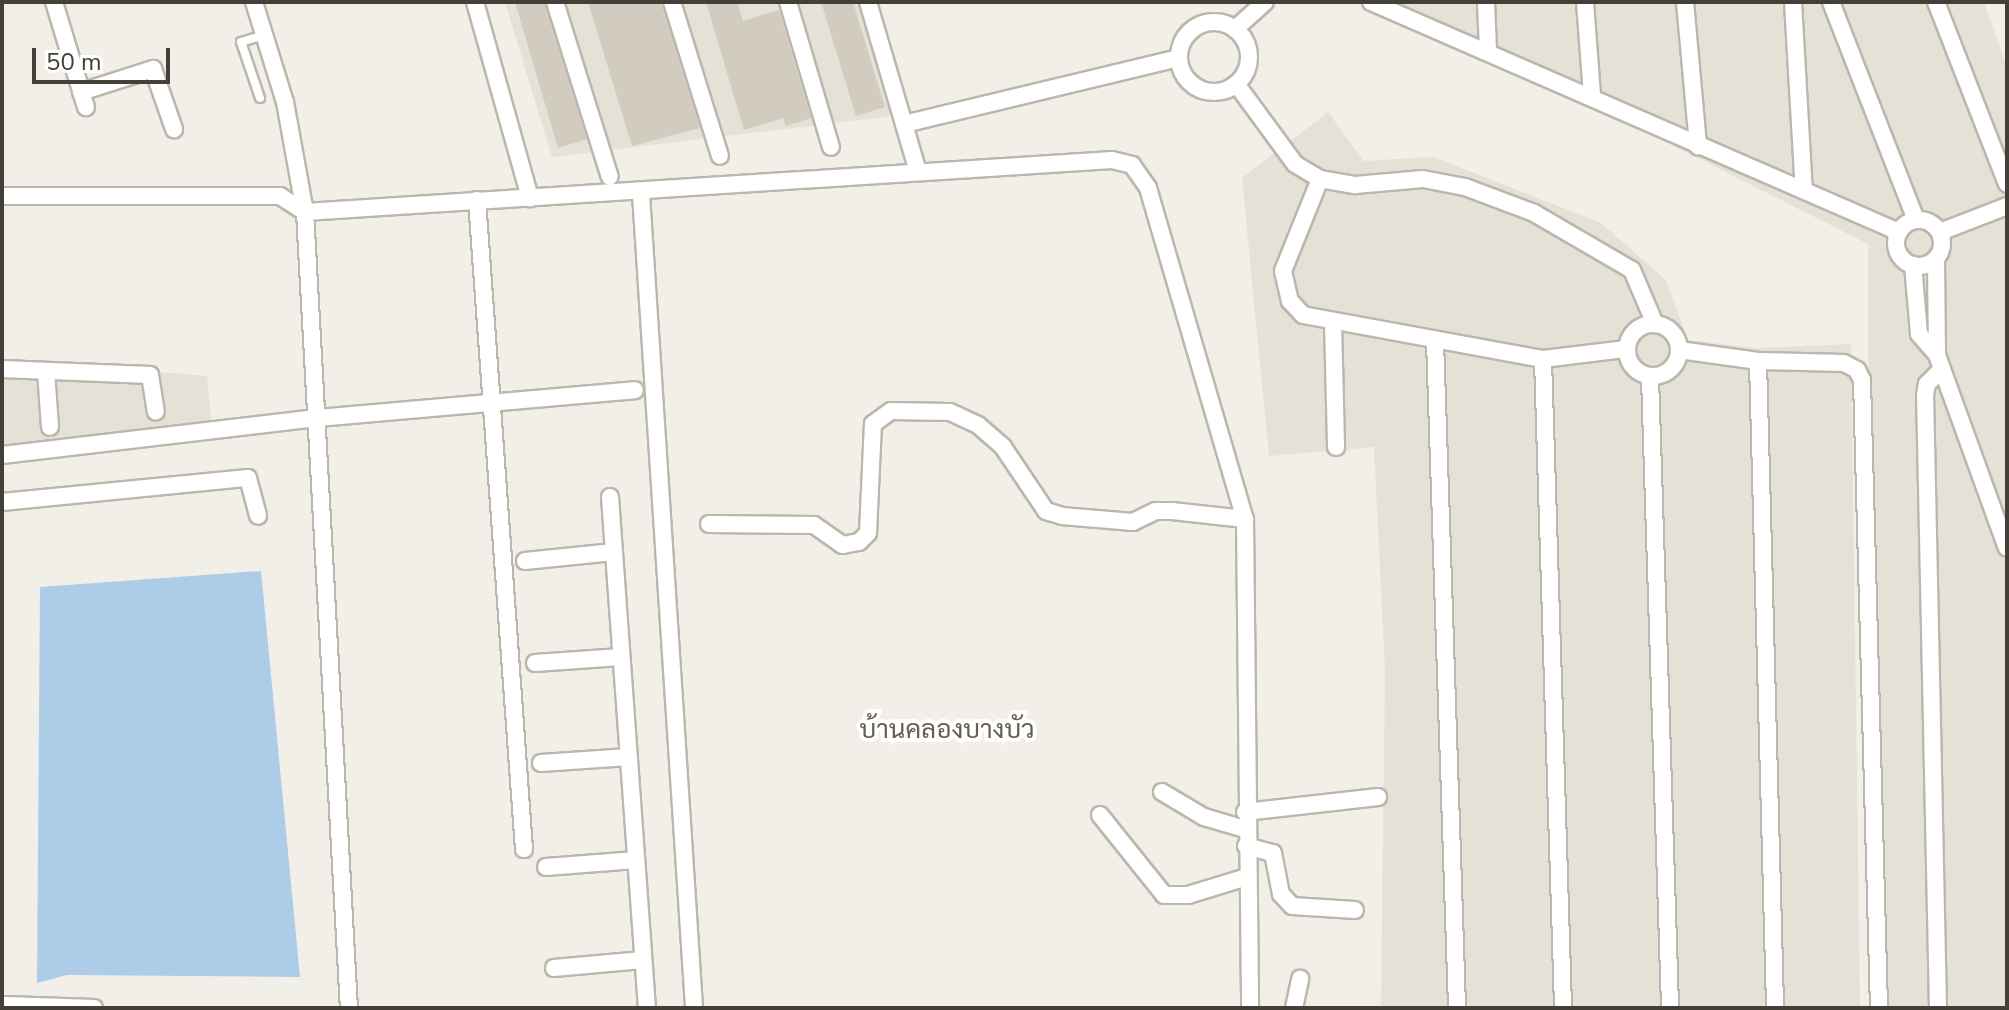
<!DOCTYPE html>
<meta charset="utf-8">
<style>
body{margin:0}
#map{position:relative;width:2009px;height:1010px;overflow:hidden;background:#f2efe8;font-family:"Nunito Sans",Sarabun,sans-serif}
div>[style]{position:absolute}
.residential>*{inset:0;background:#e5e1d7}
.water>*{inset:0;background:#accce7}
.building>*{inset:0;background:#d2cbbf}
.roads{filter:drop-shadow(2px 0 #bcb7ac) drop-shadow(-2px 0 #bcb7ac) drop-shadow(0 2px #bcb7ac) drop-shadow(0 -2px #bcb7ac)}
.service>*{height:8px;margin:-4px;padding:0 4px;transform-origin:4px;border-radius:4px;background:#fff}
.minor>*{height:16px;margin:-8px;padding:0 8px;transform-origin:8px;border-radius:8px;background:#fff}
.minor>.ring{margin:-8px;padding:0;box-sizing:content-box;background:none;border:16px solid #fff;border-radius:50%}
span{translate:-50% -50%;white-space:nowrap;text-align:center;line-height:1.15;-webkit-text-stroke:8px #fff;paint-order:stroke}
.quarter-label{font-size:26px;color:#665e50}
.frame{position:absolute;inset:0;border:4px solid #444037;pointer-events:none}
.scale{position:absolute;left:32px;top:48px;width:138px;height:36px;box-sizing:border-box;border:4px solid #444037;border-top:0;padding-left:10px;font-size:24px;line-height:28px;white-space:nowrap;color:#444037;-webkit-text-stroke:6px #fff;paint-order:stroke}
</style>
<div id="map">
<div class="residential">
<i style="clip-path:polygon(505px 2px,859px 2px,893px 116px,552px 157px)"></i>
<i style="clip-path:polygon(1389px 2px,1984px 2px,2007px 67px,2007px 1008px,1870px 1008px,1868px 244px)"></i>
<i style="clip-path:polygon(1328px 112px,1364px 161px,1434px 157px,1601px 223px,1666px 280px,1688px 340px,1758px 348px,1851px 344px,1860px 1008px,1381px 1008px,1385px 670px,1374px 447px,1269px 456px,1242px 178px)"></i>
<i style="clip-path:polygon(2px 359px,207px 376px,212px 426px,2px 448px)"></i>
</div>
<div class="water">
<i style="clip-path:polygon(261px 571px,300px 977px,67px 975px,37px 983px,40px 587px)"></i>
</div>
<div class="building">
<i style="clip-path:polygon(515px 2px,544px 2px,587px 139px,558px 148px)"></i>
<i style="clip-path:polygon(588px 2px,661px 2px,700px 128px,632px 146px)"></i>
<i style="clip-path:polygon(706px 2px,737px 2px,743px 21px,779px 10px,811px 118px,786px 126px,783px 118px,744px 130px)"></i>
<i style="clip-path:polygon(821px 2px,853px 2px,885px 107px,856px 116px)"></i>
</div>
<div class="roads">
<div class="service">
<i style="left:260px;top:98px;width:59px;rotate:-108.7deg"></i>
<i style="left:241px;top:42px;width:24px;rotate:-17deg"></i>
</div>
<div class="minor">
<i style="left:54px;top:2px;width:110px;rotate:73.1deg"></i>
<i style="left:254px;top:2px;width:105px;rotate:72.8deg"></i>
<i style="left:285px;top:102px;width:112px;rotate:79.7deg"></i>
<i style="left:305px;top:212px;width:797px;rotate:86.84deg"></i>
<i style="left:475px;top:2px;width:204px;rotate:74.3deg"></i>
<i style="left:555px;top:2px;width:183px;rotate:72.6deg"></i>
<i style="left:672px;top:2px;width:161px;rotate:72.7deg"></i>
<i style="left:788px;top:2px;width:151px;rotate:73.5deg"></i>
<i style="left:868px;top:2px;width:177px;rotate:73.6deg"></i>
<i style="left:1371px;top:2px;width:576px;rotate:23.54deg"></i>
<i style="left:1486px;top:2px;width:48px;rotate:87.6deg"></i>
<i style="left:1585px;top:2px;width:94px;rotate:85.7deg"></i>
<i style="left:1685px;top:2px;width:145px;rotate:84.8deg"></i>
<i style="left:1793px;top:2px;width:189px;rotate:86.7deg"></i>
<i style="left:1831px;top:2px;width:234px;rotate:68.7deg"></i>
<i style="left:1936px;top:2px;width:195px;rotate:68.7deg"></i>
<i class="ring" style="left:1179px;top:22px;width:54px;height:54px"></i>
<i style="left:1235px;top:29px;width:40px;rotate:-42deg"></i>
<i style="left:1237px;top:85px;width:98px;rotate:53.7deg"></i>
<i style="left:1295px;top:164px;width:29px;rotate:31deg"></i>
<i style="left:1320px;top:179px;width:36px;rotate:10deg"></i>
<i style="left:1355px;top:185px;width:68px;rotate:-5deg"></i>
<i style="left:1423px;top:179px;width:43px;rotate:10.8deg"></i>
<i style="left:1465px;top:187px;width:74px;rotate:20.6deg"></i>
<i style="left:1534px;top:213px;width:113px;rotate:30.2deg"></i>
<i style="left:1632px;top:270px;width:59px;rotate:66.9deg"></i>
<i style="left:81px;top:92px;width:76px;rotate:-17.7deg"></i>
<i style="left:153px;top:69px;width:64px;rotate:70.7deg"></i>
<i style="left:904px;top:124px;width:282px;rotate:-13.5deg"></i>
<i style="left:1320px;top:179px;width:99px;rotate:111.9deg"></i>
<i style="left:1283px;top:271px;width:31px;rotate:77deg"></i>
<i style="left:1290px;top:301px;width:19px;rotate:47deg"></i>
<i style="left:1303px;top:315px;width:244px;rotate:10.4deg"></i>
<i style="left:1543px;top:359px;width:84px;rotate:-6.9deg"></i>
<i style="left:641px;top:194px;width:816px;rotate:86.27deg"></i>
<i style="left:2px;top:196px;width:278px"></i>
<i style="left:280px;top:196px;width:30px;rotate:33deg"></i>
<i style="left:305px;top:212px;width:809px;rotate:-3.69deg"></i>
<i style="left:1112px;top:160px;width:21px;rotate:14deg"></i>
<i style="left:1132px;top:165px;width:28px;rotate:55deg"></i>
<i style="left:1148px;top:188px;width:345px;rotate:73.7deg"></i>
<i style="left:1245px;top:519px;width:489px;rotate:89.4deg"></i>
<i style="left:477px;top:200px;width:651px;rotate:85.86deg"></i>
<i class="ring" style="left:1896px;top:220px;width:30px;height:30px"></i>
<i style="left:1940px;top:232px;width:72px;rotate:-21.2deg"></i>
<i style="left:1936px;top:259px;width:96px;rotate:89.4deg"></i>
<i style="left:1937px;top:355px;width:205px;rotate:70.1deg"></i>
<i style="left:1913px;top:265px;width:69px;rotate:85deg"></i>
<i style="left:1919px;top:334px;width:28px;rotate:49deg"></i>
<i style="left:1333px;top:322px;width:125px;rotate:88.6deg"></i>
<i class="ring" style="left:1627px;top:324px;width:36px;height:36px"></i>
<i style="left:1435px;top:340px;width:668px;rotate:88.11deg"></i>
<i style="left:1679px;top:350px;width:80px;rotate:7.9deg"></i>
<i style="left:1758px;top:361px;width:86px;rotate:1.3deg"></i>
<i style="left:1844px;top:363px;width:15px;rotate:28deg"></i>
<i style="left:1857px;top:370px;width:11px;rotate:63deg"></i>
<i style="left:1862px;top:380px;width:628px;rotate:88.45deg"></i>
<i style="left:1543px;top:359px;width:649px;rotate:88.23deg"></i>
<i style="left:1758px;top:361px;width:647px;rotate:88.49deg"></i>
<i style="left:2px;top:369px;width:148px;rotate:2.3deg"></i>
<i style="left:150px;top:375px;width:37px;rotate:81deg"></i>
<i style="left:46px;top:371px;width:56px;rotate:85.9deg"></i>
<i style="left:1650px;top:377px;width:631px;rotate:88.18deg"></i>
<i style="left:2px;top:455px;width:317px;rotate:-6.7deg"></i>
<i style="left:317px;top:418px;width:319px;rotate:-5deg"></i>
<i style="left:610px;top:497px;width:512px;rotate:85.86deg"></i>
<i style="left:2px;top:502px;width:247px;rotate:-5.6deg"></i>
<i style="left:248px;top:478px;width:39px;rotate:75deg"></i>
<i style="left:709px;top:524px;width:105px;rotate:0.5deg"></i>
<i style="left:814px;top:525px;width:35px;rotate:35deg"></i>
<i style="left:843px;top:545px;width:16px;rotate:-11deg"></i>
<i style="left:859px;top:542px;width:13px;rotate:-45deg"></i>
<i style="left:868px;top:533px;width:109px;rotate:-87.4deg"></i>
<i style="left:873px;top:424px;width:22px;rotate:-36deg"></i>
<i style="left:891px;top:411px;width:59px;rotate:1deg"></i>
<i style="left:950px;top:412px;width:31px;rotate:25deg"></i>
<i style="left:978px;top:425px;width:33px;rotate:41deg"></i>
<i style="left:1003px;top:447px;width:77px;rotate:56.1deg"></i>
<i style="left:1046px;top:511px;width:17px;rotate:17deg"></i>
<i style="left:1062px;top:516px;width:71px;rotate:4.8deg"></i>
<i style="left:1133px;top:522px;width:25px;rotate:-26deg"></i>
<i style="left:1156px;top:511px;width:16px"></i>
<i style="left:1172px;top:511px;width:73px;rotate:6.3deg"></i>
<i style="left:525px;top:561px;width:89px;rotate:-5.8deg"></i>
<i style="left:535px;top:663px;width:86px;rotate:-4deg"></i>
<i style="left:541px;top:763px;width:88px;rotate:-3.9deg"></i>
<i style="left:1162px;top:792px;width:49px;rotate:30.8deg"></i>
<i style="left:1204px;top:817px;width:43px;rotate:16.3deg"></i>
<i style="left:1245px;top:812px;width:134px;rotate:-6.4deg"></i>
<i style="left:1100px;top:815px;width:102px;rotate:51.3deg"></i>
<i style="left:1164px;top:895px;width:24px"></i>
<i style="left:1188px;top:895px;width:62px;rotate:-17deg"></i>
<i style="left:1246px;top:846px;width:28px;rotate:15deg"></i>
<i style="left:1273px;top:853px;width:42px;rotate:79deg"></i>
<i style="left:1281px;top:894px;width:16px;rotate:47deg"></i>
<i style="left:1292px;top:906px;width:63px;rotate:3.6deg"></i>
<i style="left:546px;top:867px;width:90px;rotate:-4.4deg"></i>
<i style="left:554px;top:968px;width:89px;rotate:-5.1deg"></i>
<i style="left:2px;top:1005px;width:92px;rotate:1.9deg"></i>
<i style="left:1294px;top:1008px;width:30px;rotate:-78deg"></i>
<i style="left:1938px;top:1008px;width:613px;rotate:-91.21deg"></i>
<i style="left:1925px;top:395px;width:11px;rotate:-80deg"></i>
<i style="left:1927px;top:384px;width:21px;rotate:-45deg"></i>
</div>
</div>
<div class="quarter-label">
<span style="left:947px;top:730px">บ้านคลองบางบัว</span>
</div>
<div class="frame"></div>
<div class="scale">50 m</div>
</div>
